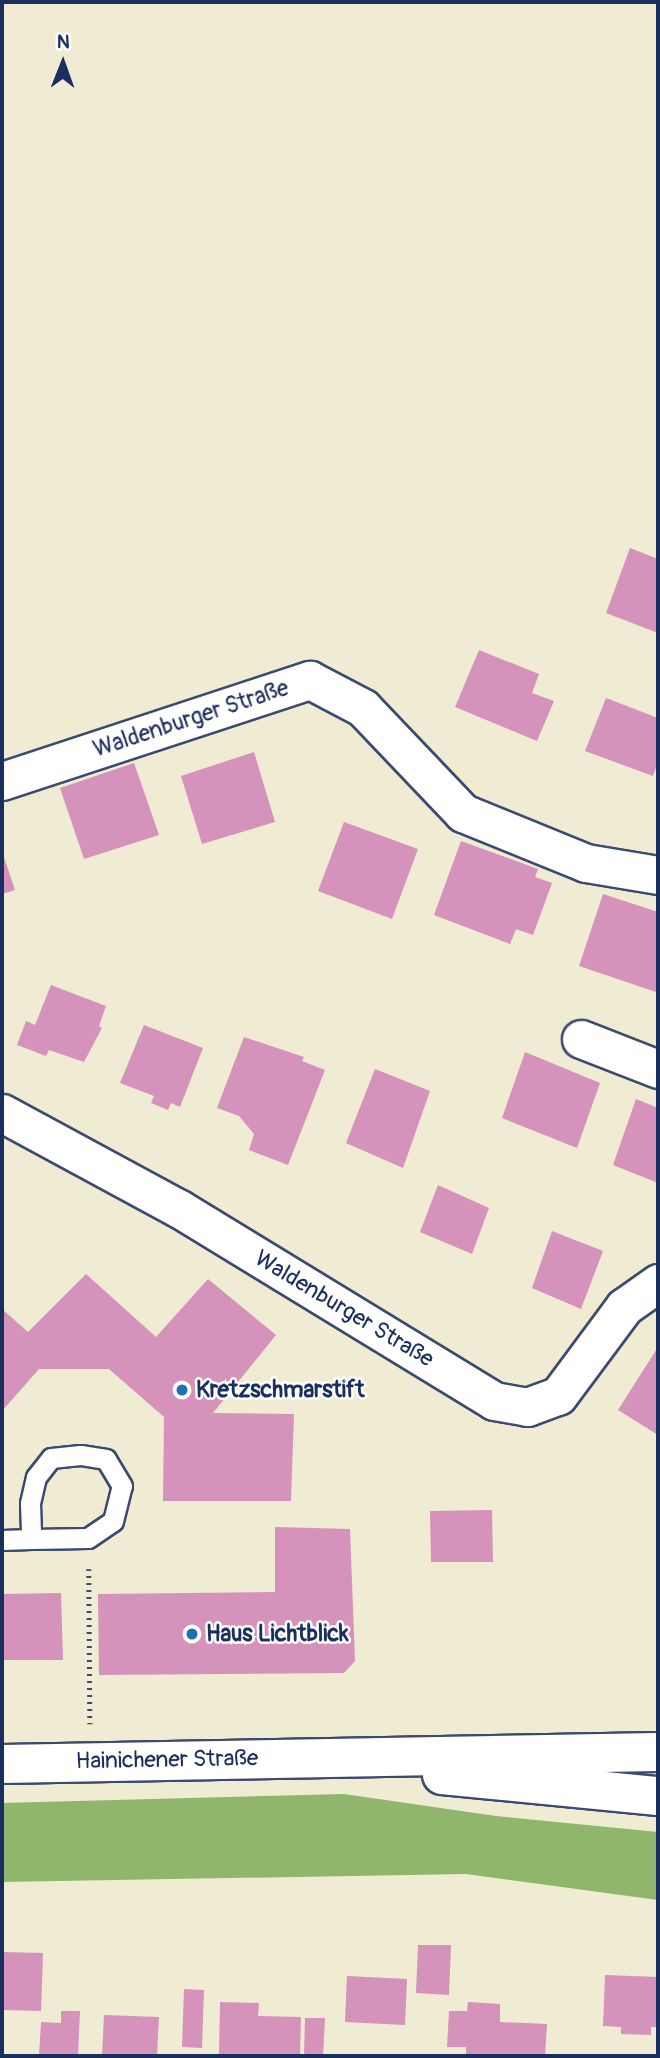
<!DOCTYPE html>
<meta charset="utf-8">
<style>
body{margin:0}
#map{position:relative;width:660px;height:2058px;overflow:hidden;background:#f0ebd3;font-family:Pangolin,sans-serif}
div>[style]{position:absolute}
.forest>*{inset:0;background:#90b66b}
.building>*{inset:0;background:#d592bb}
.path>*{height:4.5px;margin-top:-2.25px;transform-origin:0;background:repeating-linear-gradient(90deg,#3b4b70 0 2px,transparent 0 7px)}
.roads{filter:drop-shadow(2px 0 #3b4b70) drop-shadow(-2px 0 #3b4b70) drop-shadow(0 2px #3b4b70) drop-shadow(0 -2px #3b4b70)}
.service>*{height:19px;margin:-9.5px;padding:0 9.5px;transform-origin:9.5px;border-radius:9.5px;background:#fff}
.minor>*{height:37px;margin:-18.5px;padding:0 18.5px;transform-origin:18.5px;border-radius:18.5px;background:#fff}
.secondary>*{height:38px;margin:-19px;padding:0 19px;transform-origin:19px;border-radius:19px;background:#fff}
.dots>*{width:19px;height:19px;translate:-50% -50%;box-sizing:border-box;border:4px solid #fff;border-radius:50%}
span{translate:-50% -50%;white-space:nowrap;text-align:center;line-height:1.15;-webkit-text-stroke:5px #fff;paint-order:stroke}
.street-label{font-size:23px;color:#1b2f5e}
.poi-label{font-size:23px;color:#1b2f5e;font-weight:700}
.left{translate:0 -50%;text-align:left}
.frame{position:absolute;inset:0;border:4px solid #1b2f5e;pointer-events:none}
.north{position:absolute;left:28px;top:28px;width:70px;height:70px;-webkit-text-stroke:5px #fff;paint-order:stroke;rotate:1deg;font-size:19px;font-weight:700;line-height:28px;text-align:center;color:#1b2f5e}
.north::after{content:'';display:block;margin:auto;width:24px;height:32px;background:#1b2f5e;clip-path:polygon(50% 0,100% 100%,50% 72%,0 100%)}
</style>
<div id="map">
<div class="forest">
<i style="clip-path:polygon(344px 1794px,496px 1816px,658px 1832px,658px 1900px,466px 1874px,2px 1882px,2px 1803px)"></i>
</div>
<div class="building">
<i style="clip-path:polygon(630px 548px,658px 559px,658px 633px,606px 613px)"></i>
<i style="clip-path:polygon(479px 650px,539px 674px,532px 693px,554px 701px,537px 741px,455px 707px)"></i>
<i style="clip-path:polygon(606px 698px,658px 718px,658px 762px,653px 776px,585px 751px)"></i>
<i style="clip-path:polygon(254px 752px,275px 822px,202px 844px,181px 776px)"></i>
<i style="clip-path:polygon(134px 763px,159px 835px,84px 859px,60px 788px)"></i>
<i style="clip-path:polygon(344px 822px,418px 849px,392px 919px,318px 891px)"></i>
<i style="clip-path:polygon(461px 841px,538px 869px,535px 877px,552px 883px,533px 935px,516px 929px,510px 944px,434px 915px)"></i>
<i style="clip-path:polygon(2px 851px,15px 890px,2px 894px)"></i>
<i style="clip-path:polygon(603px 894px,658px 912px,656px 992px,579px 966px)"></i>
<i style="clip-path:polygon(51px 985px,106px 1006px,99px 1026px,102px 1028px,84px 1062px,49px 1050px,46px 1056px,17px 1045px,26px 1021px,35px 1025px)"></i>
<i style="clip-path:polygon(144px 1025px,203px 1048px,180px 1107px,171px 1103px,168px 1110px,151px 1103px,154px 1096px,120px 1083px)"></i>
<i style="clip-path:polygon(244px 1037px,304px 1057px,302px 1061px,325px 1070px,288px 1165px,249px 1150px,254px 1134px,239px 1116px,217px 1108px)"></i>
<i style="clip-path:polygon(525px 1052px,600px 1083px,577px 1148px,502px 1118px)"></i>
<i style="clip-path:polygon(375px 1069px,430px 1091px,403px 1168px,346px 1143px)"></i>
<i style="clip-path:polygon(636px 1099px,658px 1108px,658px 1183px,613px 1165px)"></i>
<i style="clip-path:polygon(438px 1185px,489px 1208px,472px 1254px,420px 1232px)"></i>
<i style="clip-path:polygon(552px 1231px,603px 1251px,581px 1309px,532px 1288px)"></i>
<i style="clip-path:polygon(86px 1274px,156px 1337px,208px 1279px,276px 1335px,213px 1413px,294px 1414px,291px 1501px,163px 1501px,164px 1417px,109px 1369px,39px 1369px,2px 1411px,2px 1309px,28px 1332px)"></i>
<i style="clip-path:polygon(658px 1347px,658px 1435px,618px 1410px)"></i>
<i style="clip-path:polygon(492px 1510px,493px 1562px,431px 1562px,430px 1511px)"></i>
<i style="clip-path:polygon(275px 1527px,350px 1529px,355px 1661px,344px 1673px,99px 1675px,98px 1594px,275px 1592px)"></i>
<i style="clip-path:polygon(61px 1593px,63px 1660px,4px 1660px,2px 1594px)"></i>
<i style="clip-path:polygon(418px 1945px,451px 1945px,449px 1995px,416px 1993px)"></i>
<i style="clip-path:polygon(2px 1952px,43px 1953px,41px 2011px,2px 2010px)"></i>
<i style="clip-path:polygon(605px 1975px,658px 1977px,658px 2027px,651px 2027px,651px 2035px,621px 2034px,621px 2027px,603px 2026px)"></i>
<i style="clip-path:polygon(347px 1976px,407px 1979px,405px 2025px,345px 2022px)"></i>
<i style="clip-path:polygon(184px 1989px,204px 1990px,202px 2048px,182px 2047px)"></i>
<i style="clip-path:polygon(220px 2002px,259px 2003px,258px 2016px,301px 2017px,300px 2056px,219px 2056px)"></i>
<i style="clip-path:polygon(468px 2002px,500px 2004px,500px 2022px,547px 2024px,545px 2056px,466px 2056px,466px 2047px,447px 2047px,449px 2011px,467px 2011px)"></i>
<i style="clip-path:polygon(61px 2011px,80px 2011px,78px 2056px,39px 2056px,41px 2022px,61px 2023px)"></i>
<i style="clip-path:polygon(104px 2015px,159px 2017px,157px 2056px,102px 2056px)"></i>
<i style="clip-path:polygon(305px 2018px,325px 2018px,323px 2056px,304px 2056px)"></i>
</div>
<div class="path">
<i style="left:89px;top:1569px;width:155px;rotate:89.6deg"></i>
</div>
<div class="roads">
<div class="service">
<i style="left:2px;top:1540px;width:29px;rotate:-2deg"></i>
<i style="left:31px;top:1539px;width:57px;rotate:-1deg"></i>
<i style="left:88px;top:1538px;width:30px;rotate:-34deg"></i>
<i style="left:113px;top:1521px;width:36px;rotate:-76deg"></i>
<i style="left:122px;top:1486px;width:31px;rotate:-121deg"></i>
<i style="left:106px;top:1459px;width:26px;rotate:-171deg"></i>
<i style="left:80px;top:1455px;width:29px;rotate:174deg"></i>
<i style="left:51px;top:1458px;width:24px;rotate:128deg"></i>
<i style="left:36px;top:1477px;width:27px;rotate:103deg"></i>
<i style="left:30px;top:1503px;width:36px;rotate:88deg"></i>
</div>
<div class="minor">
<i style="left:2px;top:781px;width:324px;rotate:-18.2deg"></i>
<i style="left:310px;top:680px;width:60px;rotate:27.8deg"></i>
<i style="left:363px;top:708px;width:145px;rotate:46.4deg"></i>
<i style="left:463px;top:813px;width:133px;rotate:22.1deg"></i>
<i style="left:586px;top:863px;width:73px;rotate:9.5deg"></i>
<i style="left:581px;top:1039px;width:83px;rotate:21.3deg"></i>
<i style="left:2px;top:1113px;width:200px;rotate:28.4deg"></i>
<i style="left:178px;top:1208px;width:370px;rotate:31.4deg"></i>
<i style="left:494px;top:1401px;width:34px;rotate:10deg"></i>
<i style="left:527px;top:1407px;width:33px;rotate:-20deg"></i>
<i style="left:558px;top:1396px;width:111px;rotate:-53.4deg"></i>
<i style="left:624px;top:1307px;width:42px;rotate:-35.2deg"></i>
</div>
<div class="secondary">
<i style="left:2px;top:1764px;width:656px;rotate:-1.05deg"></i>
<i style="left:442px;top:1775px;width:217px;rotate:5.6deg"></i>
</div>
</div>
<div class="dots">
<i style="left:182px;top:1390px;background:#1f6fb2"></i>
<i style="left:192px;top:1634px;background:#1f6fb2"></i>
</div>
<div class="street-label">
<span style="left:191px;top:719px;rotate:-18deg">Waldenburger Straße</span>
<span style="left:344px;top:1309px;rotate:31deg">Waldenburger Straße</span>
<span style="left:167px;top:1760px;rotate:-1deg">Hainichener Straße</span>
</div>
<div class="poi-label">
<span class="left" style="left:196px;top:1390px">Kretzschmarstift</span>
<span class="left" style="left:206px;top:1634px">Haus Lichtblick</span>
</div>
<div class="frame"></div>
<div class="north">N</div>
</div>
